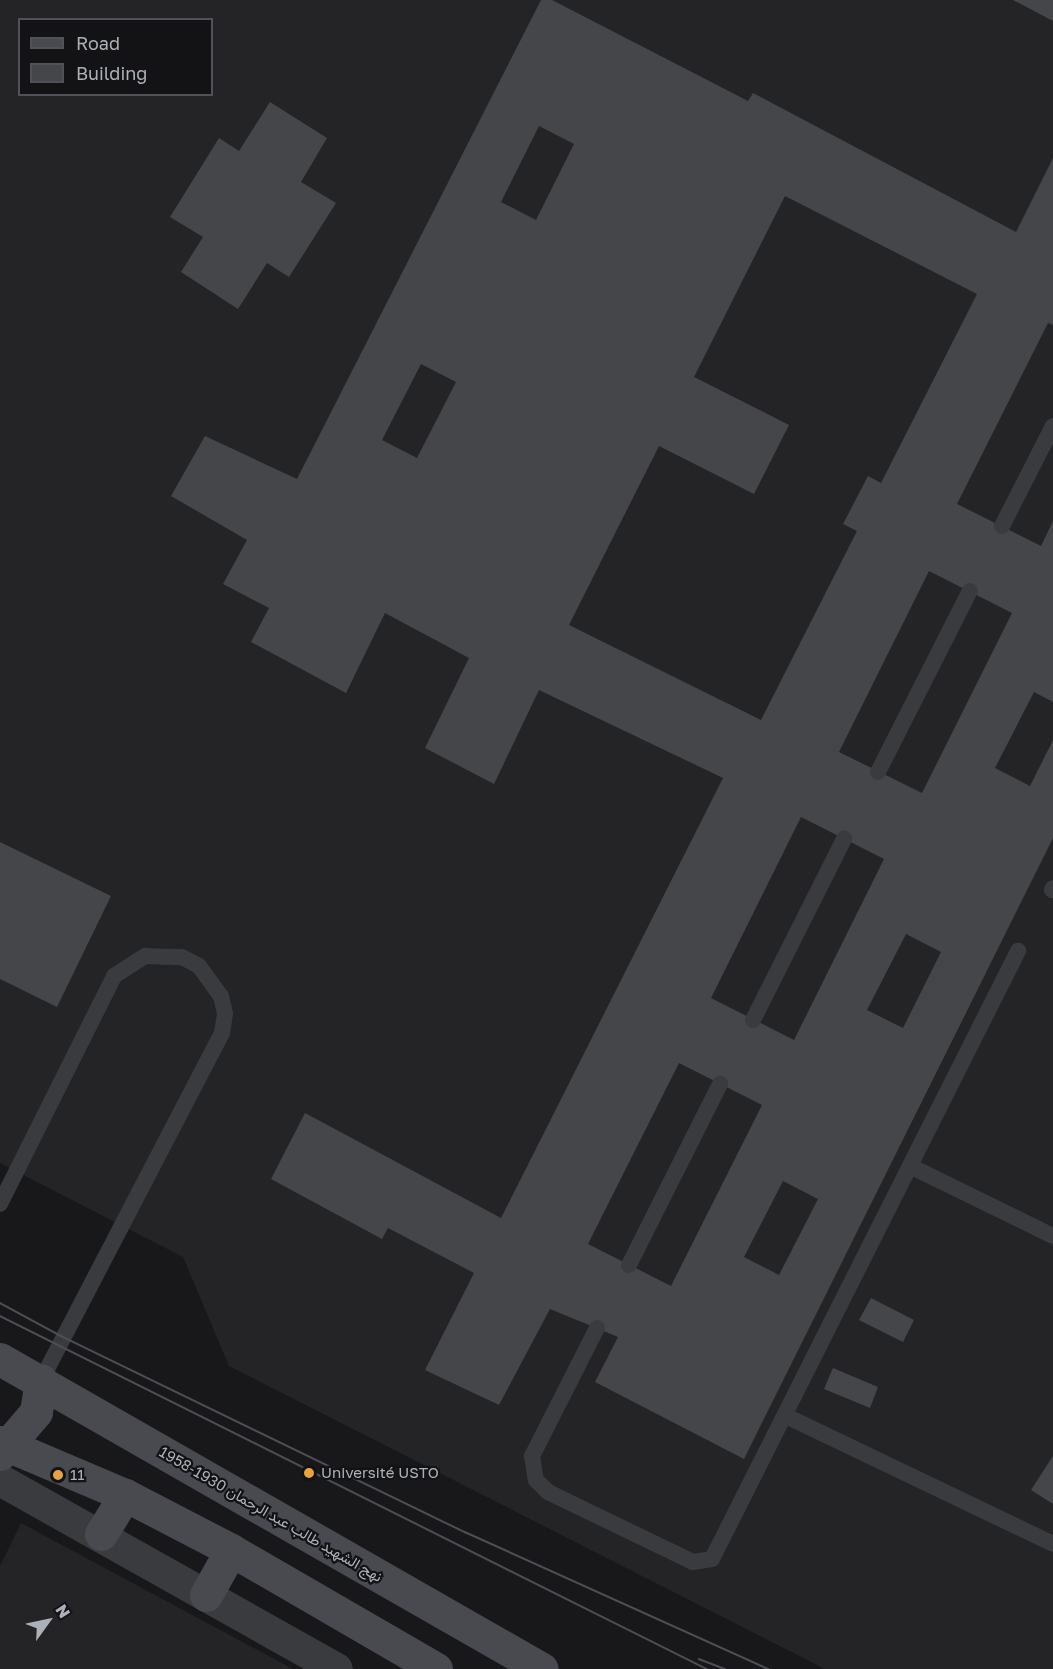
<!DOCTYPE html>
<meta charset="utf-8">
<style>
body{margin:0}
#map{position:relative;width:1053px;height:1669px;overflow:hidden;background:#18181a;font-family:"Golos Text",Vazirmatn,sans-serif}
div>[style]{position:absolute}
.built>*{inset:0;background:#242427}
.building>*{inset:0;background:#45464a}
.service>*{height:16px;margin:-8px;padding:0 8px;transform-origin:8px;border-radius:8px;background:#393b3f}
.minor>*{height:32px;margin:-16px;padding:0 16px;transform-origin:16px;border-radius:16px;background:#393b3f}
.secondary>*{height:33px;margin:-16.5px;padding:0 16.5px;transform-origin:16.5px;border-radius:16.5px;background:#484a4f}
.tram>*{height:1.5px;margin:-0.75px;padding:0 0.75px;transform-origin:0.75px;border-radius:0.75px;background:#4d4f54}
.dots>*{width:16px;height:16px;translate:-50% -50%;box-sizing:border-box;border:3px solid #131315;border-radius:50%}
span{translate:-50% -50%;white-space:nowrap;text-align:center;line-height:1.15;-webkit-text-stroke:4.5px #131315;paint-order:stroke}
.poi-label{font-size:15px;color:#acb1b9}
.left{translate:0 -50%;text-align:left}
.street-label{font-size:15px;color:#acb1b9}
.legend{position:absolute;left:18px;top:18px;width:195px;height:78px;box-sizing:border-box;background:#131315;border:2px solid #505257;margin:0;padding:8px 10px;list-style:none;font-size:18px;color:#acb1b9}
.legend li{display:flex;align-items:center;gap:12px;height:30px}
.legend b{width:30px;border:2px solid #505257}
.north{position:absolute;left:18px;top:1591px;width:60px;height:60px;-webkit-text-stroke:4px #131315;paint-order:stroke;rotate:57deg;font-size:16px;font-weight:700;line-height:24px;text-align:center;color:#acb1b9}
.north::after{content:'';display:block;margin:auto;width:21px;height:27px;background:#acb1b9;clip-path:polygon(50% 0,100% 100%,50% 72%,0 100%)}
</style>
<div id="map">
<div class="built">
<i style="clip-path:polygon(evenodd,0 0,1053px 0,1053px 1669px,825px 1669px,229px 1366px,183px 1257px,0 1163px,0 0,20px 20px,212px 20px,212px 94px,20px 94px,20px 20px)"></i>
<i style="clip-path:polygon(21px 1523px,293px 1669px,0 1669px,0 1566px)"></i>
</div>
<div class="building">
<i style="clip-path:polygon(evenodd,541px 0,552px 0,748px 101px,753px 93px,1016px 232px,1053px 158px,1053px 325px,1048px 323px,957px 504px,1041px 546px,1053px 521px,1053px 702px,1034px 692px,995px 768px,1030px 786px,1053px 740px,1053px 838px,744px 1459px,595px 1382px,618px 1337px,550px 1309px,499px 1405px,425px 1370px,474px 1273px,388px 1228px,382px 1239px,271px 1179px,305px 1113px,501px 1218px,723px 778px,539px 690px,494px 784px,425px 748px,469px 658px,385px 613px,346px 693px,251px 642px,269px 608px,223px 584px,247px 540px,171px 496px,205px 436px,297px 479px,541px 0,539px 126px,574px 144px,536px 220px,501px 202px,539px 126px,541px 0,785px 196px,977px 294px,881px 483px,868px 476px,843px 524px,857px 531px,761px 720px,569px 625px,659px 446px,754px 494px,789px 425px,694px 377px,785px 196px,541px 0,421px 364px,456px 382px,417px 458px,382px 440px,421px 364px,541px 0,929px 571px,1012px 613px,922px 793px,839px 752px,929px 571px,541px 0,801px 817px,884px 859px,794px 1040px,711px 998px,801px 817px,541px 0,906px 934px,941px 952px,903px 1028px,867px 1010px,906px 934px,541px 0,679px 1063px,762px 1105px,671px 1286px,588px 1244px,679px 1063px,541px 0,783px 1181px,818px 1199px,779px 1275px,744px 1257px,783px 1181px)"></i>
<i style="clip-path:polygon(1013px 0,1053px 0,1053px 21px)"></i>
<i style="clip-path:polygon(270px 102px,327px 138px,301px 182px,336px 203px,289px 277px,267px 263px,238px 309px,181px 272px,203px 237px,170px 217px,219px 138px,239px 151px)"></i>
<i style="clip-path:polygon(0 842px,111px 896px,57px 1007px,0 979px)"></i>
<i style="clip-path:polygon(871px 1298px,914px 1320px,903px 1342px,859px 1320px)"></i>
<i style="clip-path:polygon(833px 1368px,878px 1387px,870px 1408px,824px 1389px)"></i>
<i style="clip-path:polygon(1053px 1456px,1053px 1504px,1031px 1490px)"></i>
</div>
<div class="service">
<i style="left:1002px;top:526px;width:112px;rotate:-63deg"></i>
<i style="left:878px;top:772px;width:203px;rotate:-63.1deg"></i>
<i style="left:1052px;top:890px;width:2px;rotate:-63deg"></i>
<i style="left:753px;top:1020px;width:203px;rotate:-63.3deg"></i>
<i style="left:912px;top:1167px;width:157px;rotate:26.1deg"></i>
<i style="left:0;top:1204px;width:255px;rotate:-63.4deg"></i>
<i style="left:114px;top:976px;width:37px;rotate:-33deg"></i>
<i style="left:145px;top:956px;width:37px;rotate:2deg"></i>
<i style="left:182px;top:957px;width:19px;rotate:28deg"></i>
<i style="left:199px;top:966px;width:37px;rotate:54deg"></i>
<i style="left:221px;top:996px;width:18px;rotate:77deg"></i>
<i style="left:225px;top:1014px;width:19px;rotate:99deg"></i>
<i style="left:222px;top:1033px;width:391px;rotate:117.5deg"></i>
<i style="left:629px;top:1265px;width:203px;rotate:-63.3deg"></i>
<i style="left:597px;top:1328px;width:144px;rotate:116.9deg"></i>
<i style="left:532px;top:1456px;width:24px;rotate:81deg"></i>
<i style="left:536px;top:1480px;width:17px;rotate:45deg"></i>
<i style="left:548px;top:1492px;width:161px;rotate:25.8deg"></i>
<i style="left:693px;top:1562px;width:19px;rotate:-9deg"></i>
<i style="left:712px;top:1559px;width:681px;rotate:-63.28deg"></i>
<i style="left:786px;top:1416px;width:296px;rotate:25.6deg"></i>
</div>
<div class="minor">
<i style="left:0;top:1480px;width:386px;rotate:29.3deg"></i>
</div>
<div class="secondary">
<i style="left:0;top:1359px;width:624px;rotate:29.77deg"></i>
<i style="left:0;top:1442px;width:136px;rotate:23deg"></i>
<i style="left:125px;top:1495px;width:119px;rotate:27.4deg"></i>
<i style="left:231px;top:1550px;width:237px;rotate:30.1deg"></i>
<i style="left:0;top:1454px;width:55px;rotate:-49.4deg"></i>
<i style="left:36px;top:1412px;width:32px;rotate:-81deg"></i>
<i style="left:101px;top:1534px;width:46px;rotate:-58.4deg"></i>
<i style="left:206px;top:1595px;width:51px;rotate:-60.9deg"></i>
</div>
<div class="tram">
<i style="left:0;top:1303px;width:72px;rotate:28.4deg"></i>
<i style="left:63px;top:1337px;width:447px;rotate:25.9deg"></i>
<i style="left:465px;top:1532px;width:333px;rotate:24.3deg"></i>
<i style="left:0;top:1316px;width:790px;rotate:26.53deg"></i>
<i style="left:699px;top:1659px;width:28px;rotate:21deg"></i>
</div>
<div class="dots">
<i style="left:309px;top:1473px;background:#e4a346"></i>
<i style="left:58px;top:1475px;background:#e4a346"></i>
</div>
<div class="poi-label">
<span class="left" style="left:321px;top:1473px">Université USTO</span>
<span class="left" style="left:70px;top:1475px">11</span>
</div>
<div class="street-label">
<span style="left:271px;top:1514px;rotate:30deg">نهج الشهيد طالب عبد الرحمان 1930-1958</span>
</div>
<ul class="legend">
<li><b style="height:8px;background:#484a4f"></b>Road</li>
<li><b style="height:16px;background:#45464a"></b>Building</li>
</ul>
<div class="north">N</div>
</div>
